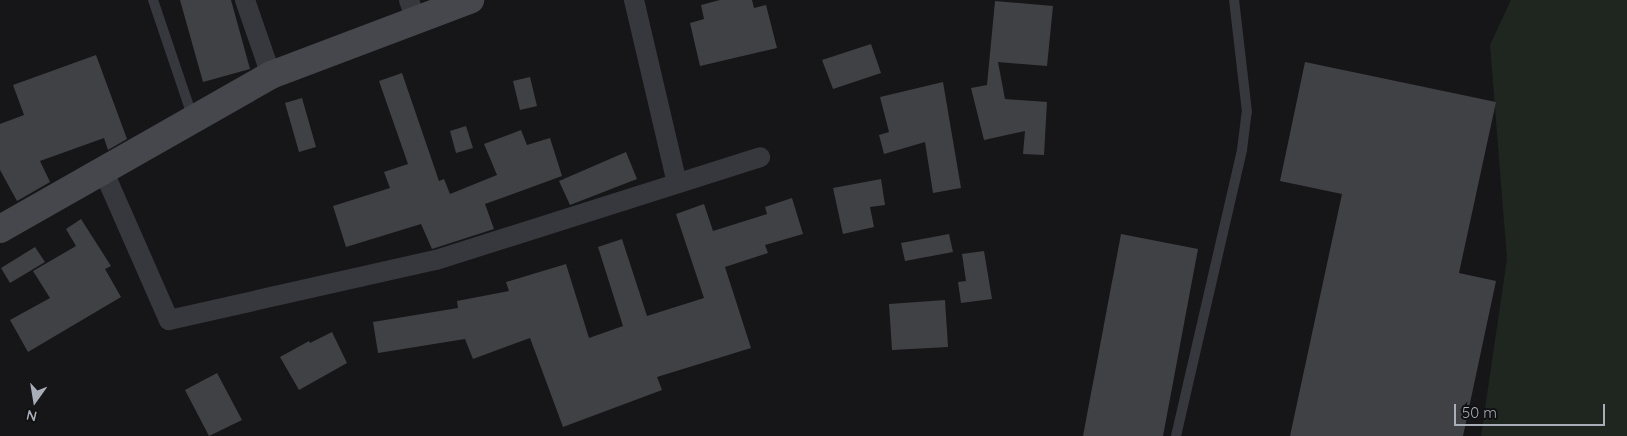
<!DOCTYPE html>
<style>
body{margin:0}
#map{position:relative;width:1627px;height:436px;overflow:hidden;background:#161618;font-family:Quicksand,sans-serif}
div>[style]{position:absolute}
.green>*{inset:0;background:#1e261f}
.building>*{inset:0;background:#404145}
.lane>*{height:10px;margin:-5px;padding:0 5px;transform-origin:5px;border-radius:5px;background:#37383d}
.street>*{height:20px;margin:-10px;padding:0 10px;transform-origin:10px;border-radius:10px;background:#37383d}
.secondary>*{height:28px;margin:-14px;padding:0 14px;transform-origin:14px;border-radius:14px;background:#45474d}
span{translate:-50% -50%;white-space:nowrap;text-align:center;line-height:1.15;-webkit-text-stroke:4px #111113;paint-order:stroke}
.north{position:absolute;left:10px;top:376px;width:50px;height:50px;-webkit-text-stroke:4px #111113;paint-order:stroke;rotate:193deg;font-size:14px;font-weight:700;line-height:20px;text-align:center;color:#a8adb8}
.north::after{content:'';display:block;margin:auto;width:18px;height:22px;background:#a8adb8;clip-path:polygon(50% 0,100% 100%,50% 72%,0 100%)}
.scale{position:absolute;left:1454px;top:404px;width:151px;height:22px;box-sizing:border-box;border:2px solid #a8adb8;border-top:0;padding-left:6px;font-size:15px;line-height:18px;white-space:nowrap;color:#a8adb8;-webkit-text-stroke:4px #111113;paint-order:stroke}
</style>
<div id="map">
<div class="green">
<i style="clip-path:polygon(1511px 0,1627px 0,1627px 436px,1481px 436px,1507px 259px,1490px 45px)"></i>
</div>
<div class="building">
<i style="clip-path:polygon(180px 0,231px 0,250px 69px,203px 82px)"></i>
<i style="clip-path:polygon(720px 0,752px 0,754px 8px,766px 5px,777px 48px,700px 66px,690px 23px,704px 19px,701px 5px)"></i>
<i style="clip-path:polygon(995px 1px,1053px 6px,1047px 66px,998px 62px,1005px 99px,1047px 102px,1044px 155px,1023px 154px,1025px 131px,984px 140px,971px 88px,987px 85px)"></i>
<i style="clip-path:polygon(871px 44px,881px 73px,833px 89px,822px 60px)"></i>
<i style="clip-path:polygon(96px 55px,127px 139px,108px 150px,104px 138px,40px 161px,50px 182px,17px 201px,0 170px,0 124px,24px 115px,13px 85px)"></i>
<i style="clip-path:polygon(1305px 62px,1496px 102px,1459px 273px,1496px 281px,1463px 436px,1290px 436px,1342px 194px,1280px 181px)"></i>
<i style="clip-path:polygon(402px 73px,439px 181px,444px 179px,450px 194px,497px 175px,484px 144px,521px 130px,527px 145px,550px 138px,562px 176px,485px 204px,494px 229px,432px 249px,421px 224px,346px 247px,333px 206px,390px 188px,384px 172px,408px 164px,379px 81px)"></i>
<i style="clip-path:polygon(530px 77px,537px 106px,520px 110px,513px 81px)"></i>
<i style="clip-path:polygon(943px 82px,961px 188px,933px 193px,925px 142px,884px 154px,879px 135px,889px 132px,880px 97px)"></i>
<i style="clip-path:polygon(302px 98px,316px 147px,299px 152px,285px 103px)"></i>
<i style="clip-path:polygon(466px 126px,473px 148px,456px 153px,450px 131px)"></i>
<i style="clip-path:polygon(626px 152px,637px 179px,570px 205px,559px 181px)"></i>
<i style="clip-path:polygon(881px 179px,885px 205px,870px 207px,874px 227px,843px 234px,833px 188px)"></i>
<i style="clip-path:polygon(792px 198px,803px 234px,765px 245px,768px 253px,725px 267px,751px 348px,657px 377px,662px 390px,563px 427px,530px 338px,473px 359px,465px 339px,378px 353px,373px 322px,458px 308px,457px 301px,509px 291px,506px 282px,566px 264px,589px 338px,623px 326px,598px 247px,622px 239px,647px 316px,704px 298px,676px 214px,704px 204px,713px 231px,767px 214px,765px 207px)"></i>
<i style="clip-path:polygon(81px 219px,111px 266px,105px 269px,121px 297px,28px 352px,10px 320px,50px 298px,33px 271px,76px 246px,66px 229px)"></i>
<i style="clip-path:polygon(949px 234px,953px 252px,905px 261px,901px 243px)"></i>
<i style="clip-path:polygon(1121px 234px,1198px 249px,1163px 436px,1083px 436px)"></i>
<i style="clip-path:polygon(35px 247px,45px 262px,10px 283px,1px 268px)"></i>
<i style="clip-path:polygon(984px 251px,992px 299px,961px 303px,958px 282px,966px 281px,962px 254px)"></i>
<i style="clip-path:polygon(945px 300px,948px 347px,892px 350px,889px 304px)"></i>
<i style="clip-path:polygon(332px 332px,347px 363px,299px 390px,280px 357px,309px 341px,310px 343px)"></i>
<i style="clip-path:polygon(217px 373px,242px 420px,209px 436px,185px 390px)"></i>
</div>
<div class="lane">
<i style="left:153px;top:0;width:125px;rotate:71.3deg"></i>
<i style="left:1176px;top:436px;width:294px;rotate:-77deg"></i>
<i style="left:1242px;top:150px;width:38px;rotate:-83deg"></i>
<i style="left:1247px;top:112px;width:113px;rotate:-96.6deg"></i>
</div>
<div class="street">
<i style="left:245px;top:0;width:79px;rotate:70.9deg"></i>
<i style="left:409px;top:0;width:21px;rotate:71deg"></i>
<i style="left:634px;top:0;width:188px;rotate:76.8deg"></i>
<i style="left:103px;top:170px;width:164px;rotate:66.3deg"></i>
<i style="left:169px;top:320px;width:274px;rotate:-12.7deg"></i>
<i style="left:436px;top:260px;width:340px;rotate:-17.6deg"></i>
</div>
<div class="secondary">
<i style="left:0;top:229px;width:312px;rotate:-29.6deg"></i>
<i style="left:271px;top:75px;width:213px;rotate:-20.7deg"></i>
</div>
<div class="north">N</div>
<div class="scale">50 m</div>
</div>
